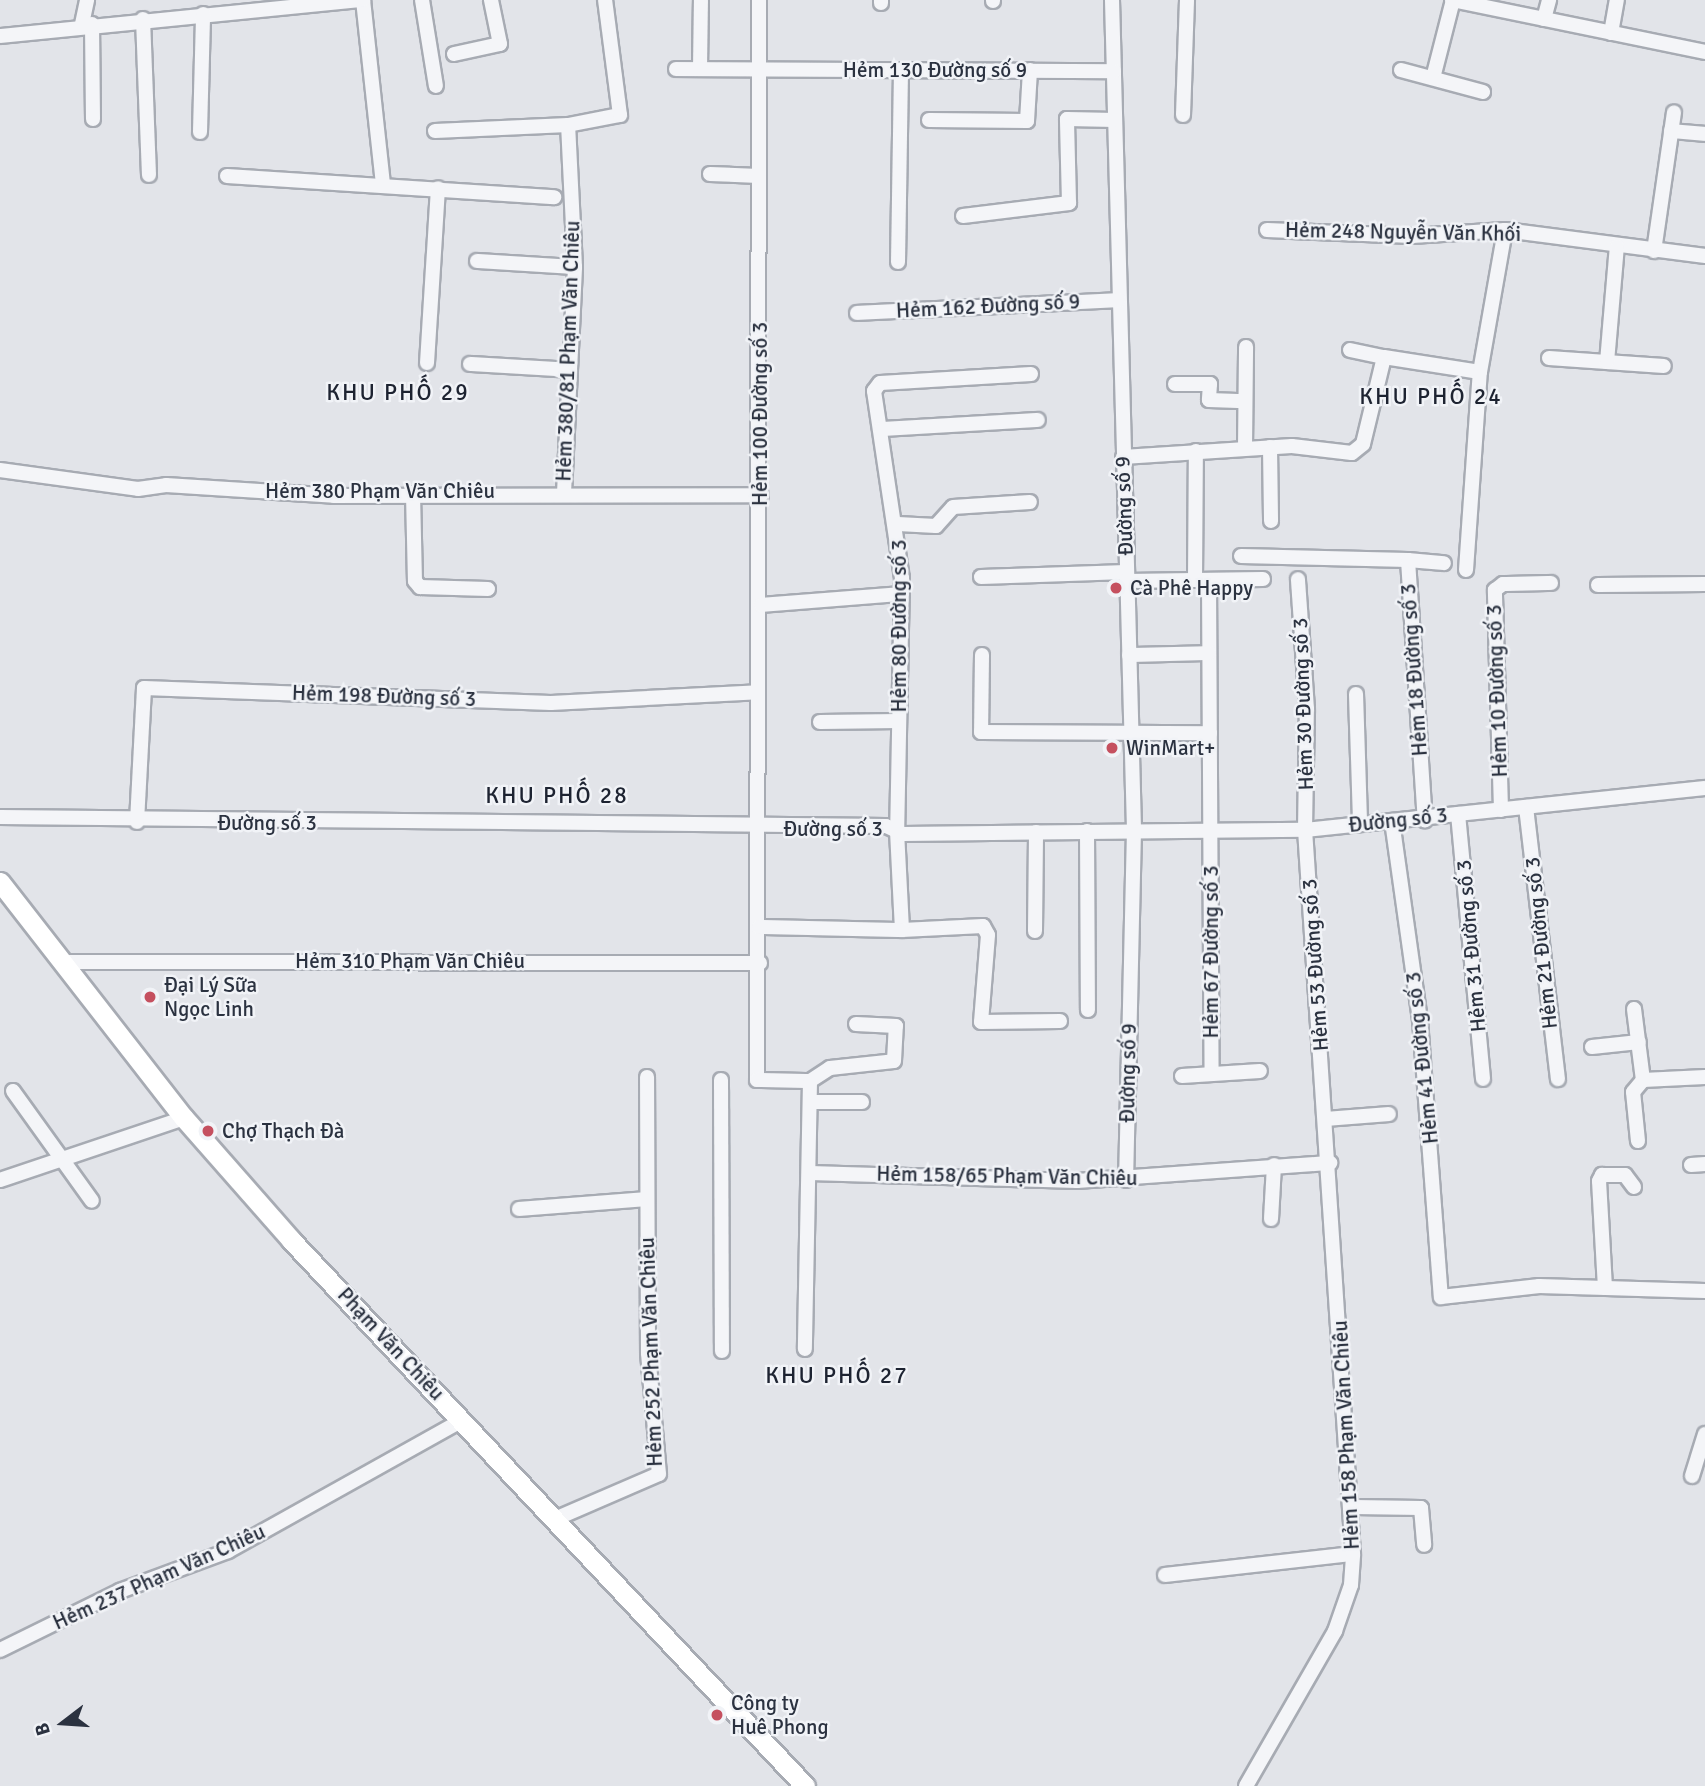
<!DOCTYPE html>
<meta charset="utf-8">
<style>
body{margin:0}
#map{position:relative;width:1705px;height:1786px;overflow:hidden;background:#e2e4e9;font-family:Signika,sans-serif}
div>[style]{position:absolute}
.roads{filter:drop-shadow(2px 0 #a7abb3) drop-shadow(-2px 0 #a7abb3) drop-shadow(0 2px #a7abb3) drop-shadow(0 -2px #a7abb3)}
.street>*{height:14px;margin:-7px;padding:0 7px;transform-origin:7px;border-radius:7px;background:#f4f5f8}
.secondary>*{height:19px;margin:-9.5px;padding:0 9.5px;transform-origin:9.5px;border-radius:9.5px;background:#fff}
.dots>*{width:19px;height:19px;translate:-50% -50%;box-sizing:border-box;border:4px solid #f1f3f7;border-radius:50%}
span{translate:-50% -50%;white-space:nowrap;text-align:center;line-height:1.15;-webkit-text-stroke:5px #f1f3f7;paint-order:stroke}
.street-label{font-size:21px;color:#2b3240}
.poi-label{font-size:21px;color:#2b3240}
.left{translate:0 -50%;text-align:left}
.neighbourhood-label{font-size:23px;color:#1d2331;letter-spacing:2px}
.north{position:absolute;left:28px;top:1688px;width:70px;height:70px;-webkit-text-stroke:5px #f1f3f7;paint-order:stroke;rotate:253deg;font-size:19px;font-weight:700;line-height:28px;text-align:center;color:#2b3240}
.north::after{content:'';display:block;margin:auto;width:24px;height:32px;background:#2b3240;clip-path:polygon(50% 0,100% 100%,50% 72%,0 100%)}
</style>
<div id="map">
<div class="roads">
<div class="street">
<i style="left:363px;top:0;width:186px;rotate:83.8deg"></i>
<i style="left:422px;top:0;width:87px;rotate:80.8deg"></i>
<i style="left:759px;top:0;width:1080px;rotate:90.11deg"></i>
<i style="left:757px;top:1080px;width:53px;rotate:1.1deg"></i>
<i style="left:810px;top:1081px;width:268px;rotate:91.1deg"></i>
<i style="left:1112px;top:0;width:830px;rotate:88.48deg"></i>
<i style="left:1134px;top:830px;width:350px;rotate:91.3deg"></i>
<i style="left:1452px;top:0;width:258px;rotate:11.6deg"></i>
<i style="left:993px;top:1px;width:1px;rotate:-90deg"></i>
<i style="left:881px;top:3px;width:3px;rotate:-90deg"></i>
<i style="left:143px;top:19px;width:156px;rotate:87.8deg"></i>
<i style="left:1544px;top:19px;width:20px;rotate:-75deg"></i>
<i style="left:82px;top:24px;width:25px;rotate:-78deg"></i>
<i style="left:92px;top:24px;width:95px;rotate:89.4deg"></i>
<i style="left:1611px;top:33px;width:34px;rotate:-80deg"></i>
<i style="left:0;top:36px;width:365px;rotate:-5.7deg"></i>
<i style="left:454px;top:54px;width:47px;rotate:-12.3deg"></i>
<i style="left:500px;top:44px;width:45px;rotate:-101.6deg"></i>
<i style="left:700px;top:68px;width:68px;rotate:-89.2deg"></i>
<i style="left:676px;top:69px;width:438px;rotate:0.3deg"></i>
<i style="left:1401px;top:70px;width:85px;rotate:15deg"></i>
<i style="left:1433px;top:78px;width:81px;rotate:-75.6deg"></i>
<i style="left:1183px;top:115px;width:115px;rotate:-88deg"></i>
<i style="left:929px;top:120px;width:98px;rotate:0.6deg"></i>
<i style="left:1027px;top:121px;width:51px;rotate:-86.6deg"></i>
<i style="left:435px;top:131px;width:133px;rotate:-2.6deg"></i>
<i style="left:568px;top:125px;width:53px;rotate:-10.9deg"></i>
<i style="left:620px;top:115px;width:116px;rotate:-97.4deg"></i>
<i style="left:1671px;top:131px;width:34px;rotate:5deg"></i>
<i style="left:200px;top:132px;width:118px;rotate:-88.5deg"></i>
<i style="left:710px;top:174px;width:49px;rotate:2.3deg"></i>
<i style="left:227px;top:176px;width:328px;rotate:3.7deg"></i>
<i style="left:963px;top:216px;width:107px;rotate:-7deg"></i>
<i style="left:1069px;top:203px;width:84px;rotate:-91.4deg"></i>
<i style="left:1067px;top:119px;width:48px;rotate:1.2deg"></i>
<i style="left:1267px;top:230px;width:145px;rotate:2.4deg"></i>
<i style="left:1412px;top:236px;width:93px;rotate:-3.7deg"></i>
<i style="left:1505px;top:230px;width:202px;rotate:7.4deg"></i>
<i style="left:1654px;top:251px;width:140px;rotate:-81.8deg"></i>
<i style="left:477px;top:261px;width:98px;rotate:3.5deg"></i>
<i style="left:898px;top:262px;width:192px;rotate:-89.1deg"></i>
<i style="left:857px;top:313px;width:262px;rotate:-2.8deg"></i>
<i style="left:1350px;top:350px;width:35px;rotate:12deg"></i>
<i style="left:1549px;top:358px;width:115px;rotate:4deg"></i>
<i style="left:1607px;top:362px;width:116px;rotate:-85.1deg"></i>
<i style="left:427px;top:363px;width:175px;rotate:-86.4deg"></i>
<i style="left:470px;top:364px;width:100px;rotate:3.4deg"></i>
<i style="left:1031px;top:374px;width:151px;rotate:176.6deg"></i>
<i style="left:880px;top:383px;width:10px;rotate:127deg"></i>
<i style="left:874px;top:391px;width:189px;rotate:81.5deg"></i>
<i style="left:902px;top:578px;width:253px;rotate:91.1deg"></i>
<i style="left:897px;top:831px;width:99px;rotate:87.1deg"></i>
<i style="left:902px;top:930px;width:81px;rotate:-2.8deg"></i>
<i style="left:983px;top:926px;width:10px;rotate:61deg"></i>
<i style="left:988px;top:935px;width:87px;rotate:94.6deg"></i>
<i style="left:981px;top:1022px;width:79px;rotate:-0.7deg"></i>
<i style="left:1175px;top:384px;width:35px"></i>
<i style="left:1210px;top:384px;width:16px;rotate:94deg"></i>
<i style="left:1209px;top:400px;width:36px;rotate:2deg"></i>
<i style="left:881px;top:429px;width:157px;rotate:-3.3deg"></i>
<i style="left:1270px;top:447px;width:74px;rotate:89.2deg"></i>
<i style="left:1245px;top:448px;width:101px;rotate:-89.4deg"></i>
<i style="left:1123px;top:457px;width:169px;rotate:-3.7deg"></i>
<i style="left:1292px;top:446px;width:60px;rotate:6.7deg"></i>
<i style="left:1352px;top:453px;width:14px;rotate:-39deg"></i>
<i style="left:1363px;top:444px;width:89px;rotate:-76.4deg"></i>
<i style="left:1384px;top:357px;width:97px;rotate:8.9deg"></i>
<i style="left:0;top:470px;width:139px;rotate:7.8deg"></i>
<i style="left:138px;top:489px;width:28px;rotate:-8deg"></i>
<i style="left:166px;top:485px;width:168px;rotate:3.7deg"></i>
<i style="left:334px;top:496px;width:427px;rotate:-0.1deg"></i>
<i style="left:564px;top:493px;width:226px;rotate:-87.2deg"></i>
<i style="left:575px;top:267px;width:142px;rotate:-92.8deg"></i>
<i style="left:413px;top:494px;width:87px;rotate:88.7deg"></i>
<i style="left:415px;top:581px;width:8px;rotate:50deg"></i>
<i style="left:420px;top:587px;width:68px;rotate:1.7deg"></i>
<i style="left:898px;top:524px;width:38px;rotate:3deg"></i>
<i style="left:936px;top:526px;width:25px;rotate:-48deg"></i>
<i style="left:953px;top:507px;width:77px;rotate:-3.7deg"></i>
<i style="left:1241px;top:556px;width:167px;rotate:1.4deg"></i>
<i style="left:1408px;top:560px;width:261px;rotate:86.3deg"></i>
<i style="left:1408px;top:560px;width:36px;rotate:5deg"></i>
<i style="left:1466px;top:570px;width:198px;rotate:-86deg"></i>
<i style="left:1480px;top:372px;width:144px;rotate:-80deg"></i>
<i style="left:981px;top:577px;width:145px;rotate:-2deg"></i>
<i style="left:1195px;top:580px;width:129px;rotate:-89.6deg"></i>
<i style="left:1209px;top:580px;width:494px;rotate:89.7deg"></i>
<i style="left:1126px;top:581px;width:137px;rotate:-0.8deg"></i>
<i style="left:1598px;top:585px;width:107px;rotate:-0.5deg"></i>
<i style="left:761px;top:605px;width:141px;rotate:-4.5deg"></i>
<i style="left:982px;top:655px;width:77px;rotate:90.7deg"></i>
<i style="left:981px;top:732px;width:229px;rotate:0.3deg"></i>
<i style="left:1129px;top:655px;width:80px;rotate:-1.4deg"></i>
<i style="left:1356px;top:694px;width:130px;rotate:88.2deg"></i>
<i style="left:820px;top:722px;width:79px;rotate:-0.7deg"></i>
<i style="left:1526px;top:807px;width:274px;rotate:83.3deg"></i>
<i style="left:1501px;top:810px;width:220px;rotate:-91.6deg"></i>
<i style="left:1495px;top:590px;width:10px;rotate:-37deg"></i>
<i style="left:1503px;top:584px;width:48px;rotate:-1.2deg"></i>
<i style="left:1458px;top:814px;width:266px;rotate:84.6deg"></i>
<i style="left:0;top:817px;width:886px;rotate:0.58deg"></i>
<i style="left:886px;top:826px;width:19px;rotate:25deg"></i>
<i style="left:903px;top:834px;width:402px;rotate:-0.6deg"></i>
<i style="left:1305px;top:830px;width:402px;rotate:-6deg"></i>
<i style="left:1392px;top:821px;width:201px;rotate:82deg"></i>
<i style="left:1420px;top:1020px;width:278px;rotate:85.7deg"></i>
<i style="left:1441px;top:1297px;width:99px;rotate:-6.4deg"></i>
<i style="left:1539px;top:1286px;width:166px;rotate:1.7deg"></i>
<i style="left:137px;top:822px;width:134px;rotate:-87deg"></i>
<i style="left:144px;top:688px;width:407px;rotate:2.1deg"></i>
<i style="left:551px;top:703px;width:207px;rotate:-3deg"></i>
<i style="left:1087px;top:831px;width:179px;rotate:89.7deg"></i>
<i style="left:759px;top:927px;width:143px;rotate:1.2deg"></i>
<i style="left:1035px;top:931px;width:99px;rotate:-89.4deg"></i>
<i style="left:60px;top:962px;width:700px;rotate:0.08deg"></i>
<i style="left:1634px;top:1009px;width:72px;rotate:82.8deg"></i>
<i style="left:1592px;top:1047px;width:47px;rotate:-6.1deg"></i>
<i style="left:1182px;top:1076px;width:78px;rotate:-3.7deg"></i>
<i style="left:721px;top:1080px;width:271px;rotate:89.8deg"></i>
<i style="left:810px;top:1081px;width:24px;rotate:-33deg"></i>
<i style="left:830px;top:1068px;width:64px;rotate:-6.2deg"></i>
<i style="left:894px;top:1061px;width:35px;rotate:-87deg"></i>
<i style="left:896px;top:1026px;width:40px;rotate:-177.1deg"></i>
<i style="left:13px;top:1091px;width:135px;rotate:54.3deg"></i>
<i style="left:810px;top:1102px;width:52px"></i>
<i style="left:1326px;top:1119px;width:63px;rotate:-4.5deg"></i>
<i style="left:1638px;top:1141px;width:49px;rotate:-95.8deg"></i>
<i style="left:1633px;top:1092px;width:16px;rotate:-50deg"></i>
<i style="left:1643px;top:1080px;width:62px;rotate:-2.8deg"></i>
<i style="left:1691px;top:1165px;width:14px;rotate:-4deg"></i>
<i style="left:810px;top:1173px;width:267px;rotate:1.7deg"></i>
<i style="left:1077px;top:1181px;width:254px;rotate:-4.1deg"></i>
<i style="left:0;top:1180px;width:194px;rotate:-18.6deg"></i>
<i style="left:519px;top:1209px;width:128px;rotate:-4.5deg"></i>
<i style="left:1271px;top:1219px;width:54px;rotate:-86.8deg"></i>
<i style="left:1605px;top:1288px;width:107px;rotate:-93.2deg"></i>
<i style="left:1599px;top:1181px;width:7px;rotate:-63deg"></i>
<i style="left:1602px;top:1175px;width:23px"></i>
<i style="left:1625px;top:1175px;width:15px;rotate:53deg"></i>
<i style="left:1692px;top:1476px;width:44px;rotate:-72.8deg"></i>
<i style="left:1354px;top:1507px;width:67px;rotate:0.9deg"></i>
<i style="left:1421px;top:1508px;width:37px;rotate:85deg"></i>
<i style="left:555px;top:1519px;width:113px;rotate:-23.4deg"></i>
<i style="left:659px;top:1474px;width:121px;rotate:-95.2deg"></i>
<i style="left:648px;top:1353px;width:276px;rotate:-90.2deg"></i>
<i style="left:1165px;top:1575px;width:189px;rotate:-6.4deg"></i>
<i style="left:0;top:1650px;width:134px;rotate:-26.2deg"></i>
<i style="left:120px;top:1591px;width:115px;rotate:-20.3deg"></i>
<i style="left:228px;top:1551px;width:268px;rotate:-29.2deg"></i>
<i style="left:1246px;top:1786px;width:179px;rotate:-60.1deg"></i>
<i style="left:1335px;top:1631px;width:49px;rotate:-70.8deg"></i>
<i style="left:1351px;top:1585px;width:31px;rotate:-86deg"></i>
<i style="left:1353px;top:1554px;width:726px;rotate:-93.79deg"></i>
<i style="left:1305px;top:830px;width:121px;rotate:-89.1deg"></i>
<i style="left:1307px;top:709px;width:130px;rotate:-94deg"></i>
</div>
<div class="secondary">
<i style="left:0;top:882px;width:299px;rotate:52.1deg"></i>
<i style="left:184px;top:1118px;width:162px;rotate:48.7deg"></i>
<i style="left:291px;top:1240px;width:750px;rotate:46.73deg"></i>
</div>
</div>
<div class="dots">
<i style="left:1116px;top:588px;background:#c5505f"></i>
<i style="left:1112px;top:748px;background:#c5505f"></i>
<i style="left:150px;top:997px;background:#c5505f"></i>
<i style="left:208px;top:1131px;background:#c5505f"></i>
<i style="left:717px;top:1715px;background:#c5505f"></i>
</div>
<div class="street-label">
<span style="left:935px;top:70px">Hẻm 130 Đường số 9</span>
<span style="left:1403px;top:232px;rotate:1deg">Hẻm 248 Nguyễn Văn Khối</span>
<span style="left:988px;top:306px;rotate:-3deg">Hẻm 162 Đường số 9</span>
<span style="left:568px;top:351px;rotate:-88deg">Hẻm 380/81 Phạm Văn Chiêu</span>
<span style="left:760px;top:414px;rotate:-90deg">Hẻm 100 Đường số 3</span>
<span style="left:380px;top:491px">Hẻm 380 Phạm Văn Chiêu</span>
<span style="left:1124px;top:506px;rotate:-92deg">Đường số 9</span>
<span style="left:899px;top:626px;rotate:-90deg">Hẻm 80 Đường số 3</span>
<span style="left:1414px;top:670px;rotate:-94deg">Hẻm 18 Đường số 3</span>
<span style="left:1497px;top:691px;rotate:-92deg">Hẻm 10 Đường số 3</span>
<span style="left:384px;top:696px;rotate:2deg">Hẻm 198 Đường số 3</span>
<span style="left:1303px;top:704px;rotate:-92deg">Hẻm 30 Đường số 3</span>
<span style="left:1398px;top:820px;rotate:-6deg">Đường số 3</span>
<span style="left:267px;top:823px">Đường số 3</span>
<span style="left:833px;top:829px">Đường số 3</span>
<span style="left:1541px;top:943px;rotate:-96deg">Hẻm 21 Đường số 3</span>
<span style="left:1471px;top:946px;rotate:-95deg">Hẻm 31 Đường số 3</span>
<span style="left:1211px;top:952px;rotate:-90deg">Hẻm 67 Đường số 3</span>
<span style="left:410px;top:961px">Hẻm 310 Phạm Văn Chiêu</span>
<span style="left:1315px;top:965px;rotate:-94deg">Hẻm 53 Đường số 3</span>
<span style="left:1422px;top:1058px;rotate:-96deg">Hẻm 41 Đường số 3</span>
<span style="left:1128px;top:1073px;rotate:-89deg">Đường số 9</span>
<span style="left:1007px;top:1176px;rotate:1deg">Hẻm 158/65 Phạm Văn Chiêu</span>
<span style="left:391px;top:1344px;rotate:47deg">Phạm Văn Chiêu</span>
<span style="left:651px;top:1352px;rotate:-92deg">Hẻm 252 Phạm Văn Chiêu</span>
<span style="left:1346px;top:1435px;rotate:-93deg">Hẻm 158 Phạm Văn Chiêu</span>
<span style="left:159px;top:1577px;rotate:-24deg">Hẻm 237 Phạm Văn Chiêu</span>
</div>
<div class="poi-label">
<span class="left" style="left:1130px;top:588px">Cà Phê Happy</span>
<span class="left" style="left:1126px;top:748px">WinMart+</span>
<span class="left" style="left:164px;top:997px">Đại Lý Sữa<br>Ngọc Linh</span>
<span class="left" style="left:222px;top:1131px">Chợ Thạch Đà</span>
<span class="left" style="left:731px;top:1715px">Công ty<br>Huê Phong</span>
</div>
<div class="neighbourhood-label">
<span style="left:398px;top:393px">KHU PHỐ 29</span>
<span style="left:1431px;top:397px">KHU PHỐ 24</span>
<span style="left:557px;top:796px">KHU PHỐ 28</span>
<span style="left:837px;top:1376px">KHU PHỐ 27</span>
</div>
<div class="north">B</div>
</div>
